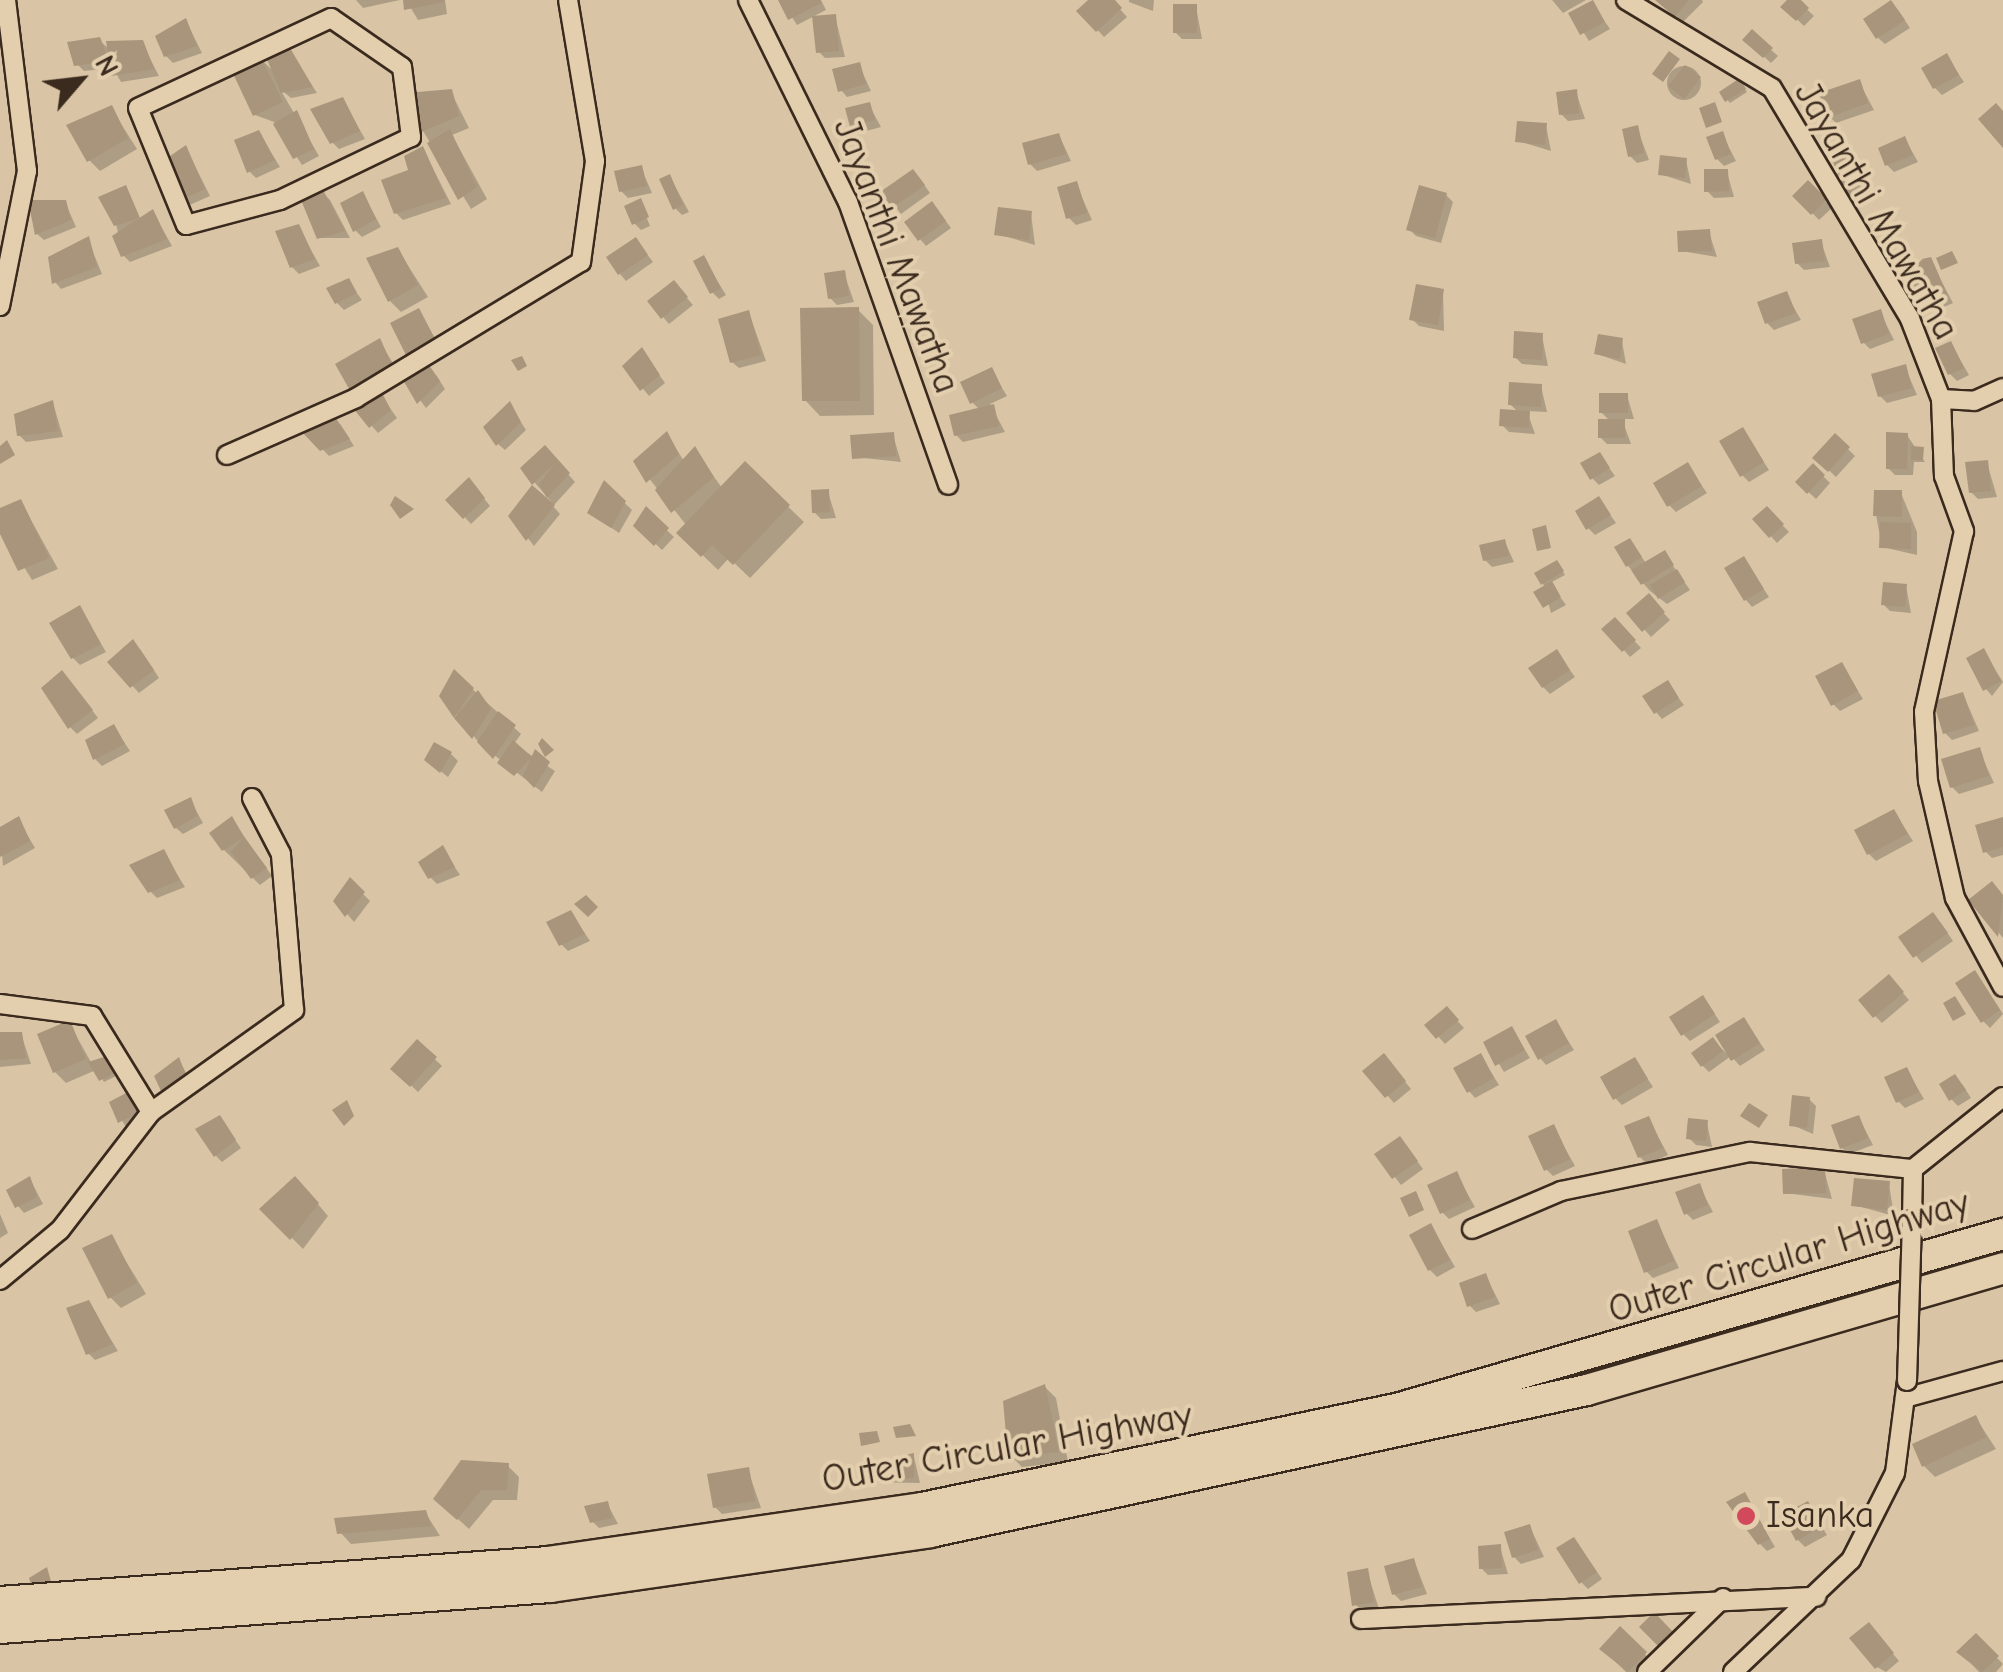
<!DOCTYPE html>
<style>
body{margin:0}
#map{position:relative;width:2003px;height:1672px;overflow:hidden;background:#d9c5a5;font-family:"Comic Neue",sans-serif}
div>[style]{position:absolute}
.shadow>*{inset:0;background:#0003}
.round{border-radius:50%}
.building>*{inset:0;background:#a8957b}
.roads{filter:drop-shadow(2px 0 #3b2a1e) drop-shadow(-2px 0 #3b2a1e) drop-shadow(0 2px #3b2a1e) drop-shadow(0 -2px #3b2a1e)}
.minor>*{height:18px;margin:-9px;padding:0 9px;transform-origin:9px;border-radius:9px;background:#e3cfae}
.motorway>*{height:30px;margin:-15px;padding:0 15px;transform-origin:15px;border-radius:15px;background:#e3cfae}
.bridges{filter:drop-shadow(2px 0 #3b2a1e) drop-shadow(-2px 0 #3b2a1e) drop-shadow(0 2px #3b2a1e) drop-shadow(0 -2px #3b2a1e)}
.minor-bridge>*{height:18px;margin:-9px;padding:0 9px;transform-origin:9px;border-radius:9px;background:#e3cfae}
.dots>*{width:28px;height:28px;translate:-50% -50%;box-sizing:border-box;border:5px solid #e3cfae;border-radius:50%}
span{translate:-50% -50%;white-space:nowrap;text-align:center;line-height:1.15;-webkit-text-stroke:8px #e3cfae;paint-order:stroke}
.street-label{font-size:38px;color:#3b2a1e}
.poi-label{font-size:38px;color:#3b2a1e}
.left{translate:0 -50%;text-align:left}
.north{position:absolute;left:30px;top:30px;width:100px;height:100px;-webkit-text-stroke:8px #e3cfae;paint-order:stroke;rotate:62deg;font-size:28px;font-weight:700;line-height:40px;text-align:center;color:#3b2a1e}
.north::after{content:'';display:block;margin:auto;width:35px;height:45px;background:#3b2a1e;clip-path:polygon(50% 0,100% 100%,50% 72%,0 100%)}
</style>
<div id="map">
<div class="shadow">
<i style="clip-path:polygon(400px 0,363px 8px,356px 0)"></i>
<i style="clip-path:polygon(406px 0,445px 0,447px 14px,418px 20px)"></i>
<i style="clip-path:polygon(781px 0,821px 0,826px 10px,797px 25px)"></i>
<i style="clip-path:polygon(1092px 0,1112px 0,1127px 17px,1104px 37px,1080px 11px)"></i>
<i style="clip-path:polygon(1154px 0,1153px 11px,1129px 2px,1129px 0)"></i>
<i style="clip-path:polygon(1552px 0,1586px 0,1563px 13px)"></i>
<i style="clip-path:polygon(1658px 0,1702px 0,1703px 2px,1683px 22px)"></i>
<i style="clip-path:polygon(1797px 0,1814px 16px,1804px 26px,1784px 7px)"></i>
<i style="clip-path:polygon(1592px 3px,1610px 29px,1589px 41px,1572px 14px)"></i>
<i style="clip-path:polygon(1196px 7px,1202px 39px,1182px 39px,1175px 32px)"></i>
<i style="clip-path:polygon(1898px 10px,1910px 28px,1885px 44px,1878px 38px)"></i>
<i style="clip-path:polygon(835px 16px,845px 57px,825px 58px,818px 51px)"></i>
<i style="clip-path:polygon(186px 21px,202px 53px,173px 63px,166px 56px)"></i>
<i style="clip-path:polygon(1752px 33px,1778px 56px,1771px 63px,1746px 40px)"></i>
<i style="clip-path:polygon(99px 40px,110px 50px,142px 43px,159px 76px,121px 82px,113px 68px,84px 71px,77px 64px)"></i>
<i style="clip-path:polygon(289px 51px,317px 93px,291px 98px,280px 89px,319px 156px,302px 165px,274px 122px,255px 115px,257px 55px,275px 73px)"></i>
<i style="clip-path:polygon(1947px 57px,1964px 82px,1942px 95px,1935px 88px)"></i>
<i style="clip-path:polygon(859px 65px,871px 91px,847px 97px,841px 90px)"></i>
<i class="round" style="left:1667px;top:66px;width:34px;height:34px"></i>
<i style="clip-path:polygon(1859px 82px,1874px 110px,1836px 123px,1829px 116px)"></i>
<i style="clip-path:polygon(1742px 84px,1747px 92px,1730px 103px,1722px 93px)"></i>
<i style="clip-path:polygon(451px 92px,469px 128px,452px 135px,487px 199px,471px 209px,423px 131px)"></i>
<i style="clip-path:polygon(1576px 92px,1585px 119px,1568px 121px,1561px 114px)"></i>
<i style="clip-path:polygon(343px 100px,365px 139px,339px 149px,332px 142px)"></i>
<i style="clip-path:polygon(869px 105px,881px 127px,859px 133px,853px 126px)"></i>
<i style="clip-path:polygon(111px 108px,137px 149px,100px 171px,89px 160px)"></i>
<i style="clip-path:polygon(1546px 126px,1551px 151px,1518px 141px)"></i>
<i style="clip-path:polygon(1637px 128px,1649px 160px,1637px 163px,1630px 156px)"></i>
<i style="clip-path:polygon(259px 133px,280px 167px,256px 178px,250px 172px)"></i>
<i style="clip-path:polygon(1722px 134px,1736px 161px,1724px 166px,1717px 159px)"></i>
<i style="clip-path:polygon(1059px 135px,1071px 161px,1037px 171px,1030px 164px)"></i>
<i style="clip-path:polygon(1905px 139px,1918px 162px,1894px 172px,1887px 165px)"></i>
<i style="clip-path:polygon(186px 148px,210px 196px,185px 207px,178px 200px)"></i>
<i style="clip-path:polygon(423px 149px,451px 204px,403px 220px,396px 213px)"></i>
<i style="clip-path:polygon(1853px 156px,1872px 194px,1856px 201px,1849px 194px)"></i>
<i style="clip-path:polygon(1686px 160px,1691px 184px,1660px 174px)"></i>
<i style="clip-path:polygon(641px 168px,652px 193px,628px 198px,621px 191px)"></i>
<i style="clip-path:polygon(1727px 172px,1734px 197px,1714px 198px,1707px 191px)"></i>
<i style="clip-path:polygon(670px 177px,689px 212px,682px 215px,675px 208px)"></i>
<i style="clip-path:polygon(920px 179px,930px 193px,901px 214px,884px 193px)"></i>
<i style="clip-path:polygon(1808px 183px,1832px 208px,1819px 220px,1796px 196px)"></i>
<i style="clip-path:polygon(1076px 184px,1092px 220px,1076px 225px,1069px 218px)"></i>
<i style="clip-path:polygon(125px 188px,142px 230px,153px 212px,172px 246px,130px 262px,123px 255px,116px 224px)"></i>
<i style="clip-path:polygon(323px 193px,330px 200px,350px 238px,319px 238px)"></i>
<i style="clip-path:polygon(363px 194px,381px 227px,362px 237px,355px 230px)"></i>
<i style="clip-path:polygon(1446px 195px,1453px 202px,1441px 243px,1416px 236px,1409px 229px)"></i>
<i style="clip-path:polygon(640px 201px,650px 226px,641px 230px,634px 223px)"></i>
<i style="clip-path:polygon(65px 202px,76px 227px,44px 240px,37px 234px)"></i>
<i style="clip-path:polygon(939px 212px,951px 228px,926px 246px,920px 239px)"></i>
<i style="clip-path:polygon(1031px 214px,1035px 245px,997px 234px)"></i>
<i style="clip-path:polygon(298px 227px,320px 266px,299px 274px,292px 267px)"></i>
<i style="clip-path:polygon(1709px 232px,1717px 257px,1681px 251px)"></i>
<i style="clip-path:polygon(88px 240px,102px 274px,61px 289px,55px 282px)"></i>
<i style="clip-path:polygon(636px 240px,653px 262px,626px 281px,620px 274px)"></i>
<i style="clip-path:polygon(1821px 242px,1830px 267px,1804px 270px,1797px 263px)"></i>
<i style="clip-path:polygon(398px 250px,428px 297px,401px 312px,390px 301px)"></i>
<i style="clip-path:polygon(703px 258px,726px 295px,719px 299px,712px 292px)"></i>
<i style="clip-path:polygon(1930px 260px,1953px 303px,1935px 311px,1928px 304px)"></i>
<i style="clip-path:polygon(844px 273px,854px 302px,837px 305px,830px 298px)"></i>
<i style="clip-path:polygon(348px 281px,362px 300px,344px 310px,337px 303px)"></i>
<i style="clip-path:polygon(680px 290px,693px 305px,669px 324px,663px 317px)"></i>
<i style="clip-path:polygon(1443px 291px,1444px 331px,1419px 326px,1412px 319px)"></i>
<i style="clip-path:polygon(1786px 294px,1801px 320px,1774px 330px,1767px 323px)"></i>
<i style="clip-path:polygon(858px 310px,873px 325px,874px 415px,820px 416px,805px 400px)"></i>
<i style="clip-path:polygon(418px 311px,439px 345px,410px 357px)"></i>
<i style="clip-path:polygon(1880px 312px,1894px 340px,1870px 349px,1863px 342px)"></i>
<i style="clip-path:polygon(749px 313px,766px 361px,739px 368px,732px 362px)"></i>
<i style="clip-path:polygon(1542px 336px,1548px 366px,1522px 364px,1515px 357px)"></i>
<i style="clip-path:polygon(379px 341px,403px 379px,380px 394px,397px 418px,378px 433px,357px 409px)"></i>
<i style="clip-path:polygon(1622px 341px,1626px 364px,1597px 354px)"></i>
<i style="clip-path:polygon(1951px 344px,1969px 375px,1957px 381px,1950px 374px)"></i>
<i style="clip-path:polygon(642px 350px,665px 383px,649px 396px,625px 367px)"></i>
<i style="clip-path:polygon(1905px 367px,1917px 395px,1887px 403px,1880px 396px)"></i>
<i style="clip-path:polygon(991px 370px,1007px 396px,990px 404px,1005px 432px,963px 442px,956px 435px,980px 410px,972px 402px)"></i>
<i style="clip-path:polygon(436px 375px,445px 389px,426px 408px,406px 381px)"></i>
<i style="clip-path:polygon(1541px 386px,1547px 412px,1527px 411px,1535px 434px,1509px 432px,1502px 425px,1519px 413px,1510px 404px)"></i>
<i style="clip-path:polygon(1627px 395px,1634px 419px,1622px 419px,1631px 444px,1607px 444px,1600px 437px,1611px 422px,1601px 412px)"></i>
<i style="clip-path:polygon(53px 403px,63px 437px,26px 442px,19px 435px)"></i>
<i style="clip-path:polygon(510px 405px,526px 430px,505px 450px,498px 444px)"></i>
<i style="clip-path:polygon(340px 424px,354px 446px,329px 456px,305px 431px)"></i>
<i style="clip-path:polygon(1743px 430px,1769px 470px,1749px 482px,1742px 475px)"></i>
<i style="clip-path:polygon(667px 435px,684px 461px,695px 450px,722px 488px,745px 465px,804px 522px,750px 578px,729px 558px,718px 570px,680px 533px,687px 526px,636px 462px)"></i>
<i style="clip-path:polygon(893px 435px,901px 462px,854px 457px)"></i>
<i style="clip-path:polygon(1907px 435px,1925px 462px,1914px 462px,1913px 475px,1895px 475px,1888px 468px)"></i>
<i style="clip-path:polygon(1835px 436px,1855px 456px,1836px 477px,1815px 457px)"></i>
<i style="clip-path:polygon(545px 448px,575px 482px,554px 505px,523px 469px)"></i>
<i style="clip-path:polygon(1600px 455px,1615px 476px,1599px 485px,1592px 478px)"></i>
<i style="clip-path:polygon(1987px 463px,1997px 497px,1978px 499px,1971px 492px)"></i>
<i style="clip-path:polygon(1687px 465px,1707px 493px,1676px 512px,1669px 505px)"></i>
<i style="clip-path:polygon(1813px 466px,1830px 483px,1816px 499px,1798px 482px)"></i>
<i style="clip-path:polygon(605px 484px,632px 510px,619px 533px,590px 513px)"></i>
<i style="clip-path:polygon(475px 487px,490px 506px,471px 524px,449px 500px)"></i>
<i style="clip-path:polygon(828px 492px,836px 518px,821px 519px,814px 512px)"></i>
<i style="clip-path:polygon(1901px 493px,1917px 532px,1917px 555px,1882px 547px,1876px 515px)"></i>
<i style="clip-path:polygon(1599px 499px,1616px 523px,1595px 535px,1588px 528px)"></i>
<i style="clip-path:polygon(21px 502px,58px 569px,32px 580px,0 528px,0 510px)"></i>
<i style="clip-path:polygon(554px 507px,560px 514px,534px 546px,511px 516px)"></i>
<i style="clip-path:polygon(1767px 509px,1789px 532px,1777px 543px,1756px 520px)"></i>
<i style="clip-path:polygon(646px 510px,674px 537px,662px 550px,636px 525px)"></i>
<i style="clip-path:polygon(1630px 541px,1646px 563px,1664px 553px,1690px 590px,1667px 604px,1650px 591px,1628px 566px)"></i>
<i style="clip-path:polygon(1505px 542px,1514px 562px,1492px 567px,1485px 560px)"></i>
<i style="clip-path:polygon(1744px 559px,1769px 597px,1752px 607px,1746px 600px)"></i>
<i style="clip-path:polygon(1559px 565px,1565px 575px,1550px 583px,1566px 605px,1551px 613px,1543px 583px)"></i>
<i style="clip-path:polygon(1906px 586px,1911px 613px,1890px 611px,1883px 604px)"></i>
<i style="clip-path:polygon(1649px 597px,1670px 620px,1651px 637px,1630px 613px)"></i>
<i style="clip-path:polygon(80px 608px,106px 652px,80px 665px,73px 658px)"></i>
<i style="clip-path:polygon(1615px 620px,1641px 648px,1630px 657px,1605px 629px)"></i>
<i style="clip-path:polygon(140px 649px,159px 678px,139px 693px,110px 662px)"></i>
<i style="clip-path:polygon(1983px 651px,2003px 682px,1992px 696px,1986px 689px)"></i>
<i style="clip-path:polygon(1557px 652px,1575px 677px,1550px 694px,1543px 687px)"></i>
<i style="clip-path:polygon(1842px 665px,1863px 699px,1840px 711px,1833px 704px)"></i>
<i style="clip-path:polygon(455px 673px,521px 734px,514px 744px,555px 771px,542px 792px,480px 744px,442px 696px)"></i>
<i style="clip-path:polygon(69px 680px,98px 718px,77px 734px,70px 727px)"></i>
<i style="clip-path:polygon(1667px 683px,1684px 705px,1662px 719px,1656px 712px)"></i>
<i style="clip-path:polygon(1963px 694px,1979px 731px,1952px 740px,1945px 733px)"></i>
<i style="clip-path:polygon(114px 727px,130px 751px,102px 766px,95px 759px)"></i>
<i style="clip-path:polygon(1979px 750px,1994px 783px,1959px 794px,1952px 787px)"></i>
<i style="clip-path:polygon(451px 754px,458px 761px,448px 777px,434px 766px)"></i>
<i style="clip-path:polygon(190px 800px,203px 823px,183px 834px,176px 828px)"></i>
<i style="clip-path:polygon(1894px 812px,1913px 841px,1876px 861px,1869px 854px)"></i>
<i style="clip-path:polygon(18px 819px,35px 848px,3px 866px,0 830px)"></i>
<i style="clip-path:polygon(232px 819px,272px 876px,260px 885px,224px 850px)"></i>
<i style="clip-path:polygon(2003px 820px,2003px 855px,1992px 858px,1985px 851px)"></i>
<i style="clip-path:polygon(443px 849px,460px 875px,437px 884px,430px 877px)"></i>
<i style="clip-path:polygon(163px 852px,185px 887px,157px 898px,150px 891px)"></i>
<i style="clip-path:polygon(350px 881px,370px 901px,354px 922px,336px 901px)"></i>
<i style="clip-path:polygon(1999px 891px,2003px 897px,2003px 938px,1972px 901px)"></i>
<i style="clip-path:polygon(571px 913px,590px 941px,568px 951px,561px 944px)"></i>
<i style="clip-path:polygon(1940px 922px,1953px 941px,1922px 963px,1901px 937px)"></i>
<i style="clip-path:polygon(1981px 980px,2003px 1014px,1990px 1028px,1983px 1021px)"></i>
<i style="clip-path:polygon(1895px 984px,1909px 1000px,1882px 1023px,1875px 1016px)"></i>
<i style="clip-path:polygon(1709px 1005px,1720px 1022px,1690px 1041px,1683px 1034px)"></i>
<i style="clip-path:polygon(1453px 1016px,1464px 1028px,1445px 1044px,1428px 1025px)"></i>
<i style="clip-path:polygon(1744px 1020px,1765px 1050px,1740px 1066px,1731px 1056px,1709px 1072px,1702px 1065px,1713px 1040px,1728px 1055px)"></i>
<i style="clip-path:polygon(1556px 1022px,1574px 1050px,1546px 1065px,1540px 1058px)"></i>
<i style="clip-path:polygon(69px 1023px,92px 1064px,109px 1062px,116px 1076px,104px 1082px,96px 1070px,66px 1083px,55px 1072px)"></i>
<i style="clip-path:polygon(1512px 1029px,1530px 1058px,1504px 1072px,1486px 1043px)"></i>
<i style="clip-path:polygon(0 1034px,21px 1034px,31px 1064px,0 1067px)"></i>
<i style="clip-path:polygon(418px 1043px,442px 1066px,418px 1092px,394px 1069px)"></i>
<i style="clip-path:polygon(1481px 1056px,1499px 1085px,1475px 1098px,1469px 1091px)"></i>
<i style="clip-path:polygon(179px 1060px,191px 1082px,170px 1098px,164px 1092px)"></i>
<i style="clip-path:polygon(1635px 1060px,1653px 1087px,1622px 1105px,1615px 1098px)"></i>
<i style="clip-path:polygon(1390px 1063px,1411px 1089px,1394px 1103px,1366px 1071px)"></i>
<i style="clip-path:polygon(1907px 1070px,1924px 1099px,1905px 1108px,1898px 1101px)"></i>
<i style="clip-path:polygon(1962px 1084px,1971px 1098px,1958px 1106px,1951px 1099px)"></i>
<i style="clip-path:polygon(127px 1095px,144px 1120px,127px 1129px,112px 1103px)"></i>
<i style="clip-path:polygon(1809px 1099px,1816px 1106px,1813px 1134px,1792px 1125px)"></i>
<i style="clip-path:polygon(220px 1118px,241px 1148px,222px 1162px,216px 1156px)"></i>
<i style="clip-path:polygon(1648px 1118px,1668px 1155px,1647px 1164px,1640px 1157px)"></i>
<i style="clip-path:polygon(1859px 1118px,1873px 1145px,1849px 1154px,1842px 1148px)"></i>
<i style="clip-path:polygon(1707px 1123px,1712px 1147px,1696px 1145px,1689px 1138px)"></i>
<i style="clip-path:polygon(1553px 1127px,1575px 1166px,1553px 1176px,1546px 1169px)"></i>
<i style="clip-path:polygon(1406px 1146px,1423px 1169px,1401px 1185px,1378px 1155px)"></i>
<i style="clip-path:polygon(1824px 1170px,1832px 1199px,1785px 1193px)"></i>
<i style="clip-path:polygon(1456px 1174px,1475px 1207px,1449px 1219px,1442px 1212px)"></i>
<i style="clip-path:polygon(30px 1179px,43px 1204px,24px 1213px,18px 1206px)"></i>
<i style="clip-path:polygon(1889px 1184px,1894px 1216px,1854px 1205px)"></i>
<i style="clip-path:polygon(1699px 1186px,1713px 1212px,1693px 1220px,1686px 1213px)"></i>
<i style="clip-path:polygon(306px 1190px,328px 1216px,303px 1249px,263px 1209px)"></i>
<i style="clip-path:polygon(0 1214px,8px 1233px,0 1238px)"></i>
<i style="clip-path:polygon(1657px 1222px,1679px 1268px,1653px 1278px,1646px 1271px)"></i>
<i style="clip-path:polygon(1431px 1226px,1455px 1267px,1437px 1277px,1430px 1270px)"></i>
<i style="clip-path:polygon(111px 1237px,146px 1294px,121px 1308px,110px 1297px)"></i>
<i style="clip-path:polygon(1486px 1276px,1500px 1304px,1476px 1312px,1469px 1305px)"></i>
<i style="clip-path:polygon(88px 1303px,118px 1351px,95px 1360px,88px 1353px)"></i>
<i style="clip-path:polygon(1045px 1387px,1056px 1398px,1068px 1462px,1022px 1467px,1011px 1456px)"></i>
<i style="clip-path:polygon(1976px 1418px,1996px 1449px,1935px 1477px,1924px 1466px)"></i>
<i style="clip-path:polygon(914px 1457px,920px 1483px,869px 1482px,878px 1465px,888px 1476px)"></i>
<i style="clip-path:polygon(508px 1466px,519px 1477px,517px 1500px,493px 1500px,469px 1529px,448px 1510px)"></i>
<i style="clip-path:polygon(748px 1470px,761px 1508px,722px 1514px,715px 1507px)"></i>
<i style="clip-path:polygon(1744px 1495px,1775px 1547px,1767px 1551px,1760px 1544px)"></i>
<i style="clip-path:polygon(607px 1503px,618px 1524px,599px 1528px,592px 1521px)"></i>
<i style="clip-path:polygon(1808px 1504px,1827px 1535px,1805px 1547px,1798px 1540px)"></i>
<i style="clip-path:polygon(425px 1512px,440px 1536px,351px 1544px,340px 1532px)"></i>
<i style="clip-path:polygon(1530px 1527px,1544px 1557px,1521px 1564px,1514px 1557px)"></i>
<i style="clip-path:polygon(1500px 1547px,1508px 1574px,1488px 1575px,1481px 1568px)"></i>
<i style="clip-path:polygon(1580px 1547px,1602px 1579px,1588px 1589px,1581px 1582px)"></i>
<i style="clip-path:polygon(1414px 1560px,1427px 1594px,1401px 1601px,1394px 1594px)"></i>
<i style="clip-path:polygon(1367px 1571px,1379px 1609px,1362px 1611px,1355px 1604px)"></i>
<i style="clip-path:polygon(1620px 1630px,1652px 1661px,1641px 1672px,1626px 1672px,1602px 1648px)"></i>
<i style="clip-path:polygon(1875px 1632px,1899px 1661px,1886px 1672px,1877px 1667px)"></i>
<i style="clip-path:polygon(1976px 1636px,2003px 1664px,1996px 1672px,1979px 1672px,1960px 1652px)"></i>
</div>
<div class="building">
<i style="clip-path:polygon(403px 0,444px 0,444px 2px,404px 10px)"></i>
<i style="clip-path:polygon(778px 0,820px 0,821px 3px,788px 20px)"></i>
<i style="clip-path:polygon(1088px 0,1115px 0,1122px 8px,1096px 32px,1076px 11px)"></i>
<i style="clip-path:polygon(1593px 0,1605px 22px,1580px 35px,1568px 13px)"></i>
<i style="clip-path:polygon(1655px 0,1688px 0,1675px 17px)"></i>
<i style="clip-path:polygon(1787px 0,1801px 0,1809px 8px,1796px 21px,1780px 7px)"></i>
<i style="clip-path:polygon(1891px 0,1905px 20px,1876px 39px,1863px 19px)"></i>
<i style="clip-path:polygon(1173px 4px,1197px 4px,1197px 33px,1173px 33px)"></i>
<i style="clip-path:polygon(836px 14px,839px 51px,816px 53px,812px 16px)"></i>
<i style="clip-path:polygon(186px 18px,197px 46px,164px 57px,155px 36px)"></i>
<i style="clip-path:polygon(1752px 29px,1773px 48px,1763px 58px,1742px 40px)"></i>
<i style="clip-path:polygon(100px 37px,109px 61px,74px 66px,67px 42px)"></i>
<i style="clip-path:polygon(143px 40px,154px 69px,111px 76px,106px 41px)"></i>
<i style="clip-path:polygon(290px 48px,313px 87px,281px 93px,266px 57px)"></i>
<i style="clip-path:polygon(1669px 51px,1680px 59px,1663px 82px,1652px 74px)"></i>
<i style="clip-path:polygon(258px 52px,283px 102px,253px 116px,229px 65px)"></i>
<i style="clip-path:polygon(1947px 53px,1959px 75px,1933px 89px,1921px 68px)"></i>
<i style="clip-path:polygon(860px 62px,866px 84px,838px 92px,832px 69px)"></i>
<i style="clip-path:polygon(1685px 65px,1701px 77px,1684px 99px,1668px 86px)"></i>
<i style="clip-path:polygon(1740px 78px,1746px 89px,1725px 102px,1719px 92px)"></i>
<i style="clip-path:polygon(1860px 79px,1868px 103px,1827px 118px,1819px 93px)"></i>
<i style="clip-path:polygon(452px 89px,459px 116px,421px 132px,406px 93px)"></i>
<i style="clip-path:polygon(1577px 89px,1579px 113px,1559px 115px,1556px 92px)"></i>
<i style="clip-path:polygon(343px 97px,360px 131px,330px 144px,310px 109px)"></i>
<i style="clip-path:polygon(870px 102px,875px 120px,850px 127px,845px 108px)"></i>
<i style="clip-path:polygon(1715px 102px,1722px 122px,1706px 128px,1699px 108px)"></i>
<i style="clip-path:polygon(1996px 103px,2003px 111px,2003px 148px,1978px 119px)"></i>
<i style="clip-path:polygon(112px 105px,128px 138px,87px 162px,66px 125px)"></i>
<i style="clip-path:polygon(297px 110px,314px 149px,293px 159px,273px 124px)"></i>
<i style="clip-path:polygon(1517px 121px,1547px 123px,1545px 145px,1515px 142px)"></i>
<i style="clip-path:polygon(1638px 125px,1644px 153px,1628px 157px,1622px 129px)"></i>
<i style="clip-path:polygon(450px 129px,477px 187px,458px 200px,427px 143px)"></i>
<i style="clip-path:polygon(259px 130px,275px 160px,247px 173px,234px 140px)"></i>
<i style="clip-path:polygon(1723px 131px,1731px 154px,1715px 160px,1706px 137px)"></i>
<i style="clip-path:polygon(1059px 133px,1066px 154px,1028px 165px,1022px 143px)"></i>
<i style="clip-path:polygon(1905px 136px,1913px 155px,1885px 166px,1878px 148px)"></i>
<i style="clip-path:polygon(186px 145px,205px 189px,176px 202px,160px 163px)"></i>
<i style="clip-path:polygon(423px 146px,446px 198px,394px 214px,381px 180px,408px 170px,404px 156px)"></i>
<i style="clip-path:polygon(1853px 153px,1867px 187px,1847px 195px,1833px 162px)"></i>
<i style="clip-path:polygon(1660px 155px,1687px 158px,1685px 178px,1658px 175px)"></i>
<i style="clip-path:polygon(642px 165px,647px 186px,619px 192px,614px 171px)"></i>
<i style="clip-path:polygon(913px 169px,925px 185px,892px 208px,880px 192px)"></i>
<i style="clip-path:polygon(1704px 169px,1728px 169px,1729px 191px,1704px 192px)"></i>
<i style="clip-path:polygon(670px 174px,683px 205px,673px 210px,659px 179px)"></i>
<i style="clip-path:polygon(1808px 180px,1827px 199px,1811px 215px,1792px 196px)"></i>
<i style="clip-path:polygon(1077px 181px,1087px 213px,1066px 219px,1057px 187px)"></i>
<i style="clip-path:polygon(126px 185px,140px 218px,114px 226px,98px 197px)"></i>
<i style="clip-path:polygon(1419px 185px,1447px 193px,1435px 238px,1406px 230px)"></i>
<i style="clip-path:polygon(323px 190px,345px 231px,317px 239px,301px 200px)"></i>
<i style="clip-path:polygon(363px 191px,376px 219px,353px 232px,340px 203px)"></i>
<i style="clip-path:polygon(641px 198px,649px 217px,632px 225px,624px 206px)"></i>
<i style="clip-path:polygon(28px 200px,66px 200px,71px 220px,35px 235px)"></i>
<i style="clip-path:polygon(932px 201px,946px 221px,918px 241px,904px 222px)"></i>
<i style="clip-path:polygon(998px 207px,1032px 211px,1029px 240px,994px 235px)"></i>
<i style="clip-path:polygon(153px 209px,167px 239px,121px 257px,112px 236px)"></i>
<i style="clip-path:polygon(299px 224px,315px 259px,290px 268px,275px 231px)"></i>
<i style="clip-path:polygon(1710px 229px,1712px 251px,1678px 252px,1677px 231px)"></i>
<i style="clip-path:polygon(89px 236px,97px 267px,52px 284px,48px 257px)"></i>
<i style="clip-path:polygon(636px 237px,648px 255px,618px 275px,606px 257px)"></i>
<i style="clip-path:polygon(1822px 239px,1825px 261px,1795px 264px,1792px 243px)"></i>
<i style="clip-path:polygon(398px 247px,418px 285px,388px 302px,366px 258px)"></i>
<i style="clip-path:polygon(1952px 251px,1958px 263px,1941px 270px,1936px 258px)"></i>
<i style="clip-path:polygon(704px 255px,721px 288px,710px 294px,693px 261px)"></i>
<i style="clip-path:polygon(1931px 257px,1948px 296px,1926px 305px,1895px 265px)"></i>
<i style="clip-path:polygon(845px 270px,849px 296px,828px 299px,824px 273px)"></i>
<i style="clip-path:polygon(349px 278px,357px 293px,335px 304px,326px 288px)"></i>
<i style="clip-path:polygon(674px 280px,688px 297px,661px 319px,647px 301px)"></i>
<i style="clip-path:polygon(1416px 284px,1444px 289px,1438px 325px,1409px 320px)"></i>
<i style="clip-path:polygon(1787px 291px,1796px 313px,1765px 324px,1757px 302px)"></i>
<i style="clip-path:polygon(859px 307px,860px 401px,802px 401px,800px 308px)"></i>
<i style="clip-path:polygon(419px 308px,434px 337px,408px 359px,390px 323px)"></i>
<i style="clip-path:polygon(1881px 309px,1889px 334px,1861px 344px,1852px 319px)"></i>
<i style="clip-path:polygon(749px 310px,761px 355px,730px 363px,718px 319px)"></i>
<i style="clip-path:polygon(1514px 331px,1543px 333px,1542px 360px,1513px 358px)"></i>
<i style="clip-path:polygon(1598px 334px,1623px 338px,1620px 359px,1594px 354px)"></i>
<i style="clip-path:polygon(380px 338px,393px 367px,352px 394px,335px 364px)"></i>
<i style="clip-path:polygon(1951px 341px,1964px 368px,1948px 375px,1935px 348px)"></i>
<i style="clip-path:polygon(642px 347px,660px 375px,640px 391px,622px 366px)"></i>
<i style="clip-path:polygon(522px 356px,527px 366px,518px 371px,511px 360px)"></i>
<i style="clip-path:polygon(1906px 364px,1912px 388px,1878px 397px,1871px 374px)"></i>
<i style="clip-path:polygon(429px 365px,440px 381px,417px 404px,403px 380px)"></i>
<i style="clip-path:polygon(992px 367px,1002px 388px,970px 404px,960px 382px)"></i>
<i style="clip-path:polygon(1509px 382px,1542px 384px,1541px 407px,1508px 405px)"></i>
<i style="clip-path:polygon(381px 391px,391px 410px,369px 428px,353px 408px)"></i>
<i style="clip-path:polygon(1599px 393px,1628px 393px,1628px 413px,1599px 413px)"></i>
<i style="clip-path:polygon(53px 400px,58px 431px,17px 436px,14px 414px)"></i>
<i style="clip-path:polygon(510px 401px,521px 422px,496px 446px,483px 427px)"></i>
<i style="clip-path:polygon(994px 404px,999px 426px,954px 436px,949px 415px)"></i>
<i style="clip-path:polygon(1500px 409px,1530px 411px,1529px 428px,1499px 426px)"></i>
<i style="clip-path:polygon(333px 414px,350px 439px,320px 451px,301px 431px)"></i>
<i style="clip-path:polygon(1598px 419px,1625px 419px,1625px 438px,1598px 438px)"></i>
<i style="clip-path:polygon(1743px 427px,1764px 462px,1740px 477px,1719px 441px)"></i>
<i style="clip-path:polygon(667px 431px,679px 454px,646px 483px,633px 461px)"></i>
<i style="clip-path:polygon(894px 432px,896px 456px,852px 459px,850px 435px)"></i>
<i style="clip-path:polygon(1886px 432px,1908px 433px,1907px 469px,1886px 469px)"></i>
<i style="clip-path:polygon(1835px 433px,1850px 447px,1828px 472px,1812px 458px)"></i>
<i style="clip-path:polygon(7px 440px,15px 455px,0 464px,0 446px)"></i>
<i style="clip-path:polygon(545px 445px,570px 473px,547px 498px,539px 484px,556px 462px,532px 485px,520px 468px)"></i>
<i style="clip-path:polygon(695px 446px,714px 477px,671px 513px,655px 490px)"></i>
<i style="clip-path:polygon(1911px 446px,1924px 447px,1923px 460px,1911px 460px)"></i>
<i style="clip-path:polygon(1600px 452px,1610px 468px,1590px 480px,1580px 463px)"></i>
<i style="clip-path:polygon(1988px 460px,1991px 491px,1969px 493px,1965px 462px)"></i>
<i style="clip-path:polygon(745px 461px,790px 505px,733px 565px,712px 545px,701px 557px,676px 533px)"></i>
<i style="clip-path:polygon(1688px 462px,1702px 486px,1667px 507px,1653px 483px)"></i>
<i style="clip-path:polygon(1813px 463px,1825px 475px,1807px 494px,1795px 482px)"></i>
<i style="clip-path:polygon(469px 477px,485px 498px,463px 519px,445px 500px)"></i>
<i style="clip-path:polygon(604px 480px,626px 501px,611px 528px,587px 513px)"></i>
<i style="clip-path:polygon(532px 485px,555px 505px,526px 541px,508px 516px)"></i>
<i style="clip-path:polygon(829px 489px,830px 512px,812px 513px,811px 490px)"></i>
<i style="clip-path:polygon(1874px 490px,1902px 490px,1902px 517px,1873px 516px)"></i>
<i style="clip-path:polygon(395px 496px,414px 509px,400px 519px,390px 505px)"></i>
<i style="clip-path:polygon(1599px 496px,1611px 515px,1586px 530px,1575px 511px)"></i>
<i style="clip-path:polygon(21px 499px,49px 558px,18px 571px,0 534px,0 508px)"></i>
<i style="clip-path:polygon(646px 506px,669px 528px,654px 546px,633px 526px)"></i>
<i style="clip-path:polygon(1767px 506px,1784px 524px,1769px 538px,1752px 519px)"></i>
<i style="clip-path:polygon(1880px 522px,1911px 523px,1911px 549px,1879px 548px)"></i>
<i style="clip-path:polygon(1546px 525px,1551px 548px,1537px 551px,1532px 529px)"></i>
<i style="clip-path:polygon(1630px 538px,1642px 557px,1626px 567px,1614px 547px)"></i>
<i style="clip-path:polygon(1505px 539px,1509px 556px,1483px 561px,1479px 545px)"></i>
<i style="clip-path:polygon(1665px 550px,1674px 565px,1641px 585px,1631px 570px)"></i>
<i style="clip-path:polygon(1744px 556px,1764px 589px,1744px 601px,1724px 568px)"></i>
<i style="clip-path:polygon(1557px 560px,1564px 571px,1541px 585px,1534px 573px)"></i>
<i style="clip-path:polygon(1677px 569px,1685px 582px,1658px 599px,1650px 585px)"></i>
<i style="clip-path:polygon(1552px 581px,1561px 597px,1543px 608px,1533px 592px)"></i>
<i style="clip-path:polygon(1883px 582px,1907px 584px,1905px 607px,1881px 605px)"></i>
<i style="clip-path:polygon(1649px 593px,1665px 612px,1642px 632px,1626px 613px)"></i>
<i style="clip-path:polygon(80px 605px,101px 644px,71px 659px,49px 623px)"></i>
<i style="clip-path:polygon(1615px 617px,1636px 640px,1622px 652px,1601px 629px)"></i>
<i style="clip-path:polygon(133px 639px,154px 670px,130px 688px,107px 662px)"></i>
<i style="clip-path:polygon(1984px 648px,2001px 681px,1983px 691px,1966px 658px)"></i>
<i style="clip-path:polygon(1557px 649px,1570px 670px,1542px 688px,1528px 668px)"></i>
<i style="clip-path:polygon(1842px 662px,1858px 691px,1831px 706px,1815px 676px)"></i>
<i style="clip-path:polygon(454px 669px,474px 688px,454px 718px,439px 696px)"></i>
<i style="clip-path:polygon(62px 670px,93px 710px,68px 729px,41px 688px)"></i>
<i style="clip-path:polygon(1668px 680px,1679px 698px,1654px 714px,1642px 696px)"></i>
<i style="clip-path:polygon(478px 690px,491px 709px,472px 739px,454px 718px)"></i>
<i style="clip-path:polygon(1963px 692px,1974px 725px,1943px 734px,1933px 701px)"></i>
<i style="clip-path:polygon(498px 711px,516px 725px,493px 759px,477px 742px)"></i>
<i style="clip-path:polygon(114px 724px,125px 744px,93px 760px,85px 740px)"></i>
<i style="clip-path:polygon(542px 738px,554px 750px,545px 757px,538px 744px)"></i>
<i style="clip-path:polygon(513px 740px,532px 757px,514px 776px,497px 763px)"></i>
<i style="clip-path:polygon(434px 742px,452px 752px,440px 773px,424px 760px)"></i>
<i style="clip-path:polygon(1980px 747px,1989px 776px,1950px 788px,1941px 759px)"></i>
<i style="clip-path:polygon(535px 749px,550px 762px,534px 788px,523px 776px)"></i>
<i style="clip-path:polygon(191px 797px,198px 816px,174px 829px,164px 810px)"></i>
<i style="clip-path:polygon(1894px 809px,1908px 834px,1867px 855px,1854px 830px)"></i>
<i style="clip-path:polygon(19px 816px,30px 841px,0 857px,0 827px)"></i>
<i style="clip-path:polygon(232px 816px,244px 837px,222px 851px,209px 833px)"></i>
<i style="clip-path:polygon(2003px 817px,2003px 847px,1983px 853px,1975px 825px)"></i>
<i style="clip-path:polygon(244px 837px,267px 868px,251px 879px,231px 852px)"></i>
<i style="clip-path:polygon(443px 845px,455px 867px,428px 879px,418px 862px)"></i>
<i style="clip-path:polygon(164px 849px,180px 880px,148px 893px,129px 865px)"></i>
<i style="clip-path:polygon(350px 877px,365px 892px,345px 917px,333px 901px)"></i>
<i style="clip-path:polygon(1992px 881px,2003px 895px,1998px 937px,1968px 900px)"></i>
<i style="clip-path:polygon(586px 895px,598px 907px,588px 917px,574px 904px)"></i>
<i style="clip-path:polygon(571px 910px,585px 934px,559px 946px,546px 922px)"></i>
<i style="clip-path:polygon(1933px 912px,1948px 933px,1913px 958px,1898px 937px)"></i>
<i style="clip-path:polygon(1975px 970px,2000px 1010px,1981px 1023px,1955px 983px)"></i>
<i style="clip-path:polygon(1889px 974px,1904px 992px,1873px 1018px,1858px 1000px)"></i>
<i style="clip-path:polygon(1703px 995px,1715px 1014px,1681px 1036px,1669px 1017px)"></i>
<i style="clip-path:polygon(1955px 996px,1966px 1014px,1953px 1021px,1943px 1003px)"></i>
<i style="clip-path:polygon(1447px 1006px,1459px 1020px,1436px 1039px,1424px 1025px)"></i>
<i style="clip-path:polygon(1744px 1017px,1760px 1043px,1731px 1061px,1715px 1035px)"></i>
<i style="clip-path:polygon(1556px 1019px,1569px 1043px,1538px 1060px,1525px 1036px)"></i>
<i style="clip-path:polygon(70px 1020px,86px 1059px,53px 1073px,37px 1034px)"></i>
<i style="clip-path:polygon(1512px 1026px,1525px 1050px,1495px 1066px,1483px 1042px)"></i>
<i style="clip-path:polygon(0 1032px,22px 1032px,26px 1058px,0 1060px)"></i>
<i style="clip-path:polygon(1713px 1037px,1723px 1051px,1701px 1067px,1691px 1053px)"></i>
<i style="clip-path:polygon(417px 1039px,437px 1057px,410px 1087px,390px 1069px)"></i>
<i style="clip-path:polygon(1384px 1053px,1406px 1081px,1385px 1098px,1362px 1071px)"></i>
<i style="clip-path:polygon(1481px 1053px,1494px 1078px,1467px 1093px,1453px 1068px)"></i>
<i style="clip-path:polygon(107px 1056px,115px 1073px,99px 1081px,88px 1062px)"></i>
<i style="clip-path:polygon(179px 1057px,186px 1075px,162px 1093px,154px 1076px)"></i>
<i style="clip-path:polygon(1635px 1057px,1648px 1079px,1613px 1100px,1600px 1077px)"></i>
<i style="clip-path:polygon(1907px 1067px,1919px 1092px,1896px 1103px,1884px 1077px)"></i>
<i style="clip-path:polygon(1955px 1074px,1966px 1090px,1949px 1101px,1939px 1084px)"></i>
<i style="clip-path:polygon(128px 1092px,139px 1112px,118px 1123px,109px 1102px)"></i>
<i style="clip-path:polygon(1792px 1095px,1810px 1097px,1807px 1128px,1789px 1126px)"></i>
<i style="clip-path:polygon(347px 1100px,354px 1116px,344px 1126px,332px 1110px)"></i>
<i style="clip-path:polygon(1749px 1103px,1768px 1115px,1759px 1128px,1740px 1116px)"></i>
<i style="clip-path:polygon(220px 1115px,236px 1140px,214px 1157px,195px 1129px)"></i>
<i style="clip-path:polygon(1859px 1115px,1868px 1138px,1840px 1149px,1831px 1125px)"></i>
<i style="clip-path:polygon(1649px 1116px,1663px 1148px,1638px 1158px,1624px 1126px)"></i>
<i style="clip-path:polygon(1688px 1118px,1708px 1120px,1706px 1141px,1686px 1139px)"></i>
<i style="clip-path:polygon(1554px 1124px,1570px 1159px,1544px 1171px,1528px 1136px)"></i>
<i style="clip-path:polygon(1400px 1136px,1418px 1161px,1392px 1179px,1374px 1154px)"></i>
<i style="clip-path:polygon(1825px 1167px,1826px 1193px,1783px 1194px,1782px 1169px)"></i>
<i style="clip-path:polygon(1457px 1171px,1470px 1200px,1440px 1214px,1427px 1185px)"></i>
<i style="clip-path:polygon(30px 1176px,37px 1197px,15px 1208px,6px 1190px)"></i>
<i style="clip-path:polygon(295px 1176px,319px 1203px,290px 1240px,259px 1209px)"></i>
<i style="clip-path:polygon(1854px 1178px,1890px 1181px,1887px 1210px,1851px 1206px)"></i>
<i style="clip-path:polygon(1700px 1183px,1708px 1205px,1684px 1215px,1675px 1192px)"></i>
<i style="clip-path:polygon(1416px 1191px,1424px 1210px,1409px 1217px,1400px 1198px)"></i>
<i style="clip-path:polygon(1657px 1219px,1674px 1261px,1644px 1273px,1628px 1231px)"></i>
<i style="clip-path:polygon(1431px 1223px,1450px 1260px,1428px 1271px,1409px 1235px)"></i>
<i style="clip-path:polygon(112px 1234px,137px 1283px,108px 1299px,82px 1248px)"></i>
<i style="clip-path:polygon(1486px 1273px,1495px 1297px,1467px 1307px,1459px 1283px)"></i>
<i style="clip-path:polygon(89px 1300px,113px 1344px,86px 1355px,66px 1308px)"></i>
<i style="clip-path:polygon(1045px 1384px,1059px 1452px,1008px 1457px,1003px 1401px)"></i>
<i style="clip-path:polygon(1976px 1415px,1986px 1437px,1922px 1467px,1912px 1444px)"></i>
<i style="clip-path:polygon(910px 1424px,916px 1436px,896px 1438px,893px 1427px)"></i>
<i style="clip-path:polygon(877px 1431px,880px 1442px,861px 1446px,859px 1433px)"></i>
<i style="clip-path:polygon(914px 1453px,914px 1477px,888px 1482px,901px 1456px)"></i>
<i style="clip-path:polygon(461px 1460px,509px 1463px,507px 1490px,481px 1490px,457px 1520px,433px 1499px)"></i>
<i style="clip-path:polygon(879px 1462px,887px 1473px,867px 1483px,859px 1464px)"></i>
<i style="clip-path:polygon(749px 1467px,755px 1501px,713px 1508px,707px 1474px)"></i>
<i style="clip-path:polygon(1745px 1492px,1770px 1539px,1758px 1545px,1726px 1502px)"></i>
<i style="clip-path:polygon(608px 1501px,612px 1518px,590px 1523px,584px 1506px)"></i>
<i style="clip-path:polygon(1808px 1501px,1822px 1527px,1796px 1541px,1782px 1515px)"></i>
<i style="clip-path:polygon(426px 1510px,431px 1526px,337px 1534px,334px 1518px)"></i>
<i style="clip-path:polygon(1530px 1524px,1538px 1550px,1512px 1558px,1504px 1532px)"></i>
<i style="clip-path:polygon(1574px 1537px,1597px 1572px,1579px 1584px,1556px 1548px)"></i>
<i style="clip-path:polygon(1501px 1544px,1502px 1568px,1479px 1569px,1478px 1546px)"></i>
<i style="clip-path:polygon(1414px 1558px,1422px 1587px,1392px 1595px,1384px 1566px)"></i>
<i style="clip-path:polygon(47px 1567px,52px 1585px,33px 1591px,29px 1578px)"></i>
<i style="clip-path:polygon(1368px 1568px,1374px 1602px,1352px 1606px,1347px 1572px)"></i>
<i style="clip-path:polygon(1654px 1612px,1678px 1637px,1663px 1651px,1639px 1627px)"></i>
<i style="clip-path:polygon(1869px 1622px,1894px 1653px,1875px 1669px,1849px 1638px)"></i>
<i style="clip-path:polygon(1620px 1626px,1647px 1652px,1628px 1672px,1599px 1649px)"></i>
<i style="clip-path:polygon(1976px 1633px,1999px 1656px,1982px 1672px,1956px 1652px)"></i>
</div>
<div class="roads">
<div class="minor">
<i style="left:748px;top:0;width:225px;rotate:63.7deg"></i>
<i style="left:848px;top:202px;width:300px;rotate:70.5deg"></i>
<i style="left:1626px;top:0;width:170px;rotate:31.1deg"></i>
<i style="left:1772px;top:88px;width:269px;rotate:59.1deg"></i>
<i style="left:1910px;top:319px;width:86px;rotate:68.8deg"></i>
<i style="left:1941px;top:399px;width:77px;rotate:87.8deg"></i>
<i style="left:1944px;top:476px;width:59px;rotate:70deg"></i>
<i style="left:1964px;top:531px;width:185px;rotate:102.5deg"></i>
<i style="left:1924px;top:712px;width:69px;rotate:86.7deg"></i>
<i style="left:1928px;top:781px;width:120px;rotate:77deg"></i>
<i style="left:1955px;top:898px;width:101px;rotate:61.7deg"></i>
<i style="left:331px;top:18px;width:86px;rotate:34.6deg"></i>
<i style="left:402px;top:67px;width:71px;rotate:82.7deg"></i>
<i style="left:411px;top:137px;width:145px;rotate:154.3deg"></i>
<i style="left:280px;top:200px;width:97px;rotate:165.1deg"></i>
<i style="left:186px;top:225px;width:126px;rotate:-112.3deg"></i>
<i style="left:138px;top:108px;width:213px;rotate:-25deg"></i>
<i style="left:0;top:306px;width:138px;rotate:-78.7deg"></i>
<i style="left:27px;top:171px;width:172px;rotate:-97deg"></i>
<i style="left:1941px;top:399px;width:33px;rotate:3deg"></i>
<i style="left:1974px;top:401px;width:32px;rotate:-24deg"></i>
<i style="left:227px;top:455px;width:141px;rotate:-23.8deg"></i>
<i style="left:356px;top:398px;width:263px;rotate:-31.2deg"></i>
<i style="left:581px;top:262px;width:102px;rotate:-82.1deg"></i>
<i style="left:595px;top:161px;width:163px;rotate:-99.5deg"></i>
<i style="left:0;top:1004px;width:93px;rotate:7.4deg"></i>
<i style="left:92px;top:1016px;width:113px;rotate:58.4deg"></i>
<i style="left:151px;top:1112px;width:149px;rotate:127.6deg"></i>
<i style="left:60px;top:1230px;width:78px;rotate:140.2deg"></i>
<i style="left:151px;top:1112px;width:176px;rotate:-35.5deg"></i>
<i style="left:294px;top:1010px;width:157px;rotate:-94.8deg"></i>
<i style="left:281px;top:854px;width:63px;rotate:-117.4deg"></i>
<i style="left:1912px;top:1220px;width:51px;rotate:-88.9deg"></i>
<i style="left:1913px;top:1169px;width:115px;rotate:-38.7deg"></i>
<i style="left:1472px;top:1229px;width:97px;rotate:-23.1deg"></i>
<i style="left:1561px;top:1191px;width:193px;rotate:-11.7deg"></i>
<i style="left:1750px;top:1152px;width:164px;rotate:6deg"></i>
<i style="left:1905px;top:1398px;width:102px;rotate:-15.4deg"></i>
<i style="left:1361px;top:1619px;width:456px;rotate:-2.8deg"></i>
<i style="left:1647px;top:1672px;width:106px;rotate:-44.2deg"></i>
<i style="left:1733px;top:1672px;width:163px;rotate:-43.5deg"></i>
<i style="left:1851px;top:1560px;width:97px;rotate:-63.2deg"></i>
<i style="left:1895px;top:1473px;width:93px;rotate:-82.6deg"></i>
</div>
<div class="motorway">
<i style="left:0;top:1602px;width:549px;rotate:-4.17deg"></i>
<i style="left:548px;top:1562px;width:378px;rotate:-8.2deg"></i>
<i style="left:922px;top:1508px;width:488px;rotate:-11.8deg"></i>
<i style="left:1400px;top:1408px;width:628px;rotate:-16.1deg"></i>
<i style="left:0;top:1628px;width:552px;rotate:-4.26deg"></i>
<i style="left:550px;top:1587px;width:384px;rotate:-8.2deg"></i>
<i style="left:930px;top:1532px;width:672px;rotate:-12.2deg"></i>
<i style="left:1587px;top:1390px;width:434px;rotate:-16.3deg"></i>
</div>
</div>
<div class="bridges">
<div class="minor-bridge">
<i style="left:1907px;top:1381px;width:161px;rotate:-88.2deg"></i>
</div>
</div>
<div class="dots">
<i style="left:1746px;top:1516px;background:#d1495b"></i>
</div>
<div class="street-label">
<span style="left:1876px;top:211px;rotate:60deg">Jayanthi Mawatha</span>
<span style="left:896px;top:256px;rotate:69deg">Jayanthi Mawatha</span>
<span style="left:1789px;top:1257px;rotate:-17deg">Outer Circular Highway</span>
<span style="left:1007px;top:1448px;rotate:-10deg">Outer Circular Highway</span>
</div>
<div class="poi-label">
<span class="left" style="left:1766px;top:1516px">Isanka</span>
</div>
<div class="north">N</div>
</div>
